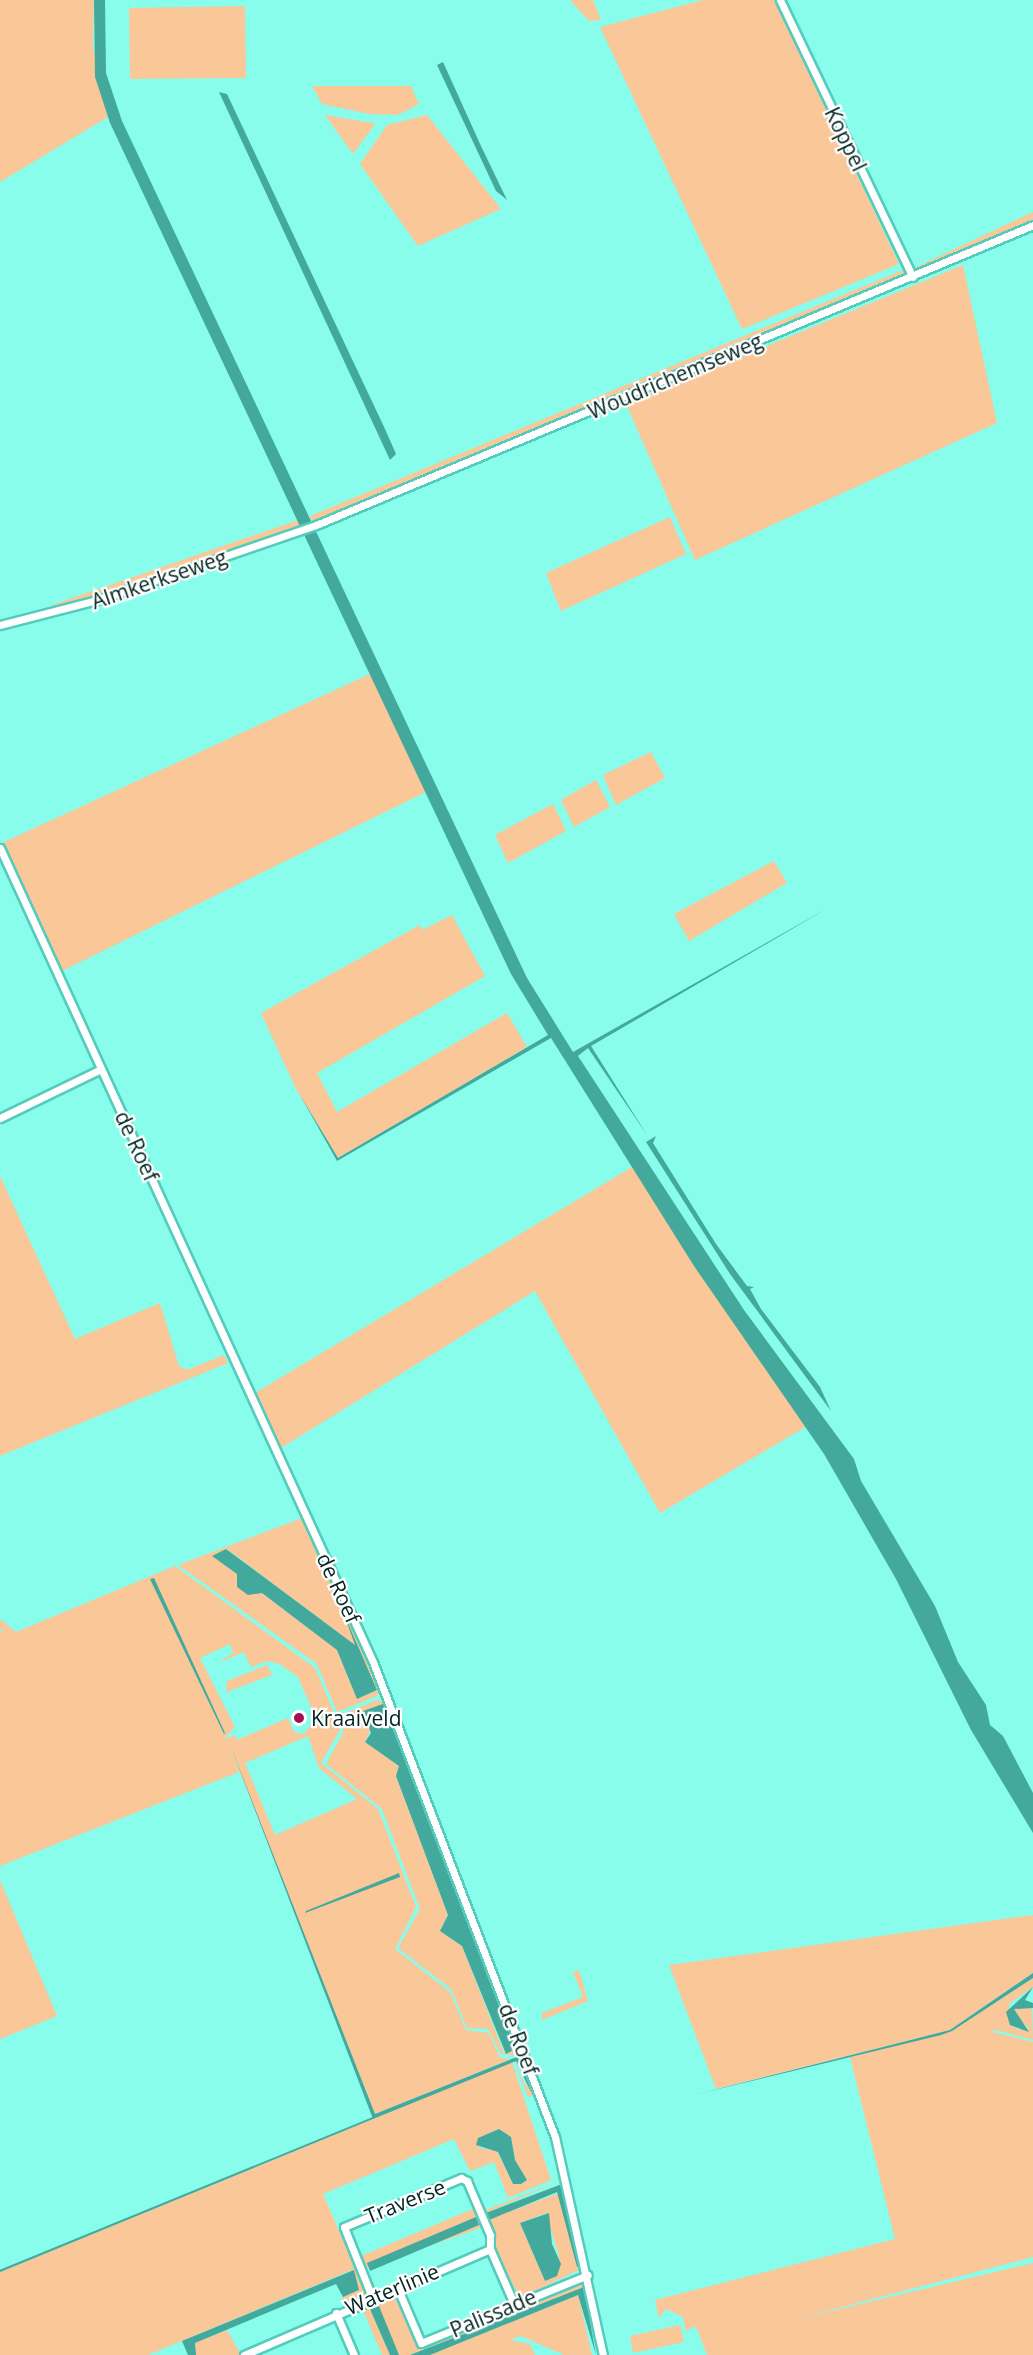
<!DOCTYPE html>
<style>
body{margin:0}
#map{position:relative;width:1033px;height:2355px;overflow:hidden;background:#88fdec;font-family:"Open Sans",sans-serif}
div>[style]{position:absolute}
.green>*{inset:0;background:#f9c798}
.water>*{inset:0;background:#42a99c}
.stream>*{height:1.5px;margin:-0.75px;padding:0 0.75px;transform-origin:0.75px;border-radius:0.75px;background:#42a99c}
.roads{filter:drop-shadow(2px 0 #53ccbc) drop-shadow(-2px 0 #53ccbc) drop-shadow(0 2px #53ccbc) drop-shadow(0 -2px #53ccbc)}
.minor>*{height:7px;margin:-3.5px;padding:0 3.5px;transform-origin:3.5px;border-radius:3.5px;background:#fff}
.dots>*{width:16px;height:16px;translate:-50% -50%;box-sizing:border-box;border:3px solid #fff;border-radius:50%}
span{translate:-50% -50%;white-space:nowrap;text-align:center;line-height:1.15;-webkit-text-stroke:4.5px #fff;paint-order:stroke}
.street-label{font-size:21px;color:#002420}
.poi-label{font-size:21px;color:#002420}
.left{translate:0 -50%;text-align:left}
</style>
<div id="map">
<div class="green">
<i style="clip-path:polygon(0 0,94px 0,93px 47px,108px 117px,0 182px)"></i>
<i style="clip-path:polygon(570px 0,593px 0,601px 20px,589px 21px)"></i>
<i style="clip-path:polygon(703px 0,775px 0,899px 264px,742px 329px,600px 27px)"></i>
<i style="clip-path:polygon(245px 6px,246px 78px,130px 79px,129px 8px)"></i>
<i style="clip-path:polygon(312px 86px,411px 86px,419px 104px,398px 115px,369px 114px,322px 104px)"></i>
<i style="clip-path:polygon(325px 115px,373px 123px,375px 124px,353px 154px)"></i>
<i style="clip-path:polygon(427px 115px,501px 209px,418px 246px,360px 164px,387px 125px)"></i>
<i style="clip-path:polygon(1033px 212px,1033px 219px,1001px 234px,920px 271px,914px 268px)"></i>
<i style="clip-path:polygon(963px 265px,997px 423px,695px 560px,626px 404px)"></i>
<i style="clip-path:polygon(903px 270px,905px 275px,810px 318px,313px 522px,310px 516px)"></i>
<i style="clip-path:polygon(670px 517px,686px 554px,561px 611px,546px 573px)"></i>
<i style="clip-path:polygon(298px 520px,301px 526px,137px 584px,56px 609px,52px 605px)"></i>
<i style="clip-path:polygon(370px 674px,426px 792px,62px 971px,4px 842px)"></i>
<i style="clip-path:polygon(651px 752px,665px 778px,616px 805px,603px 775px)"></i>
<i style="clip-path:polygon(596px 780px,610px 807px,574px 827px,561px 800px)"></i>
<i style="clip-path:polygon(553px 804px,566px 831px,508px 863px,495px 835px)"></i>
<i style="clip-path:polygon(774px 861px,787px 883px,689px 941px,674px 914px)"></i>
<i style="clip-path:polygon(452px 915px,485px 976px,317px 1073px,337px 1112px,507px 1013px,527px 1047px,338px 1158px,296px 1089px,261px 1013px,420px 925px,422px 930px)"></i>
<i style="clip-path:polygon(632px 1167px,807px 1426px,660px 1513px,535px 1291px,281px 1448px,255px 1393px)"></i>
<i style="clip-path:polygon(0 1176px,75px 1339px,160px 1303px,179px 1366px,187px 1370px,224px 1355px,228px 1363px,0 1456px)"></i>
<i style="clip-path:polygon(evenodd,302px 1518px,380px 1688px,377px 1696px,337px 1712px,317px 1664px,178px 1565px,302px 1518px,227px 1549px,356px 1646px,342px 1615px,377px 1690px,357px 1699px,337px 1650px,262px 1593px,238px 1587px,237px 1574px,213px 1556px,227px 1549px)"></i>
<i style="clip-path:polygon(evenodd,175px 1566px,315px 1668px,334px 1713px,319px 1718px,309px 1714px,313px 1712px,298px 1677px,280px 1664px,267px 1661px,251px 1667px,244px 1652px,218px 1663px,233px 1653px,230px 1644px,200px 1658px,235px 1727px,224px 1739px,235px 1735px,237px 1740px,288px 1718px,294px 1732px,304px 1734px,312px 1723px,336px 1716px,340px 1730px,321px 1763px,378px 1809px,416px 1907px,395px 1949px,450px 1992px,466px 2030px,489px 2033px,500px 2058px,511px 2059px,375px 2114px,228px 1742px,239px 1772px,0 1866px,0 1632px,5px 1629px,0 1630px,0 1619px,16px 1632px,175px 1566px,152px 1577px,225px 1733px,224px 1734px,151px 1580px,152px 1577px,175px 1566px,308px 1736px,319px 1768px,357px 1799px,275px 1835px,245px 1763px,308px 1736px)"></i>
<i style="clip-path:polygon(267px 1665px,272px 1675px,226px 1692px,227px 1681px)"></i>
<i style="clip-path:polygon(evenodd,378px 1700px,385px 1701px,537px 2093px,532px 2096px,528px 2097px,514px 2062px,529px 2093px,518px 2056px,501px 2054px,488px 2029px,467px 2028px,451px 1989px,398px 1948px,420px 1909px,382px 1809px,326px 1764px,343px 1733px,340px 1715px,378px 1700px,382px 1703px,517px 2048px,504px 2053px,462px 1946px,440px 1931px,448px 1915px,396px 1776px,399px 1766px,365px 1742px,382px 1703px)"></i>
<i style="clip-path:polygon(0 1880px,57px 2016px,0 2039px)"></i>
<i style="clip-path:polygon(1033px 1915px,1033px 1973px,950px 2030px,716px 2089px,669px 1965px)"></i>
<i style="clip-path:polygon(579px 1970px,588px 2001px,542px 2020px,542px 2013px,583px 1997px,573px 1972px)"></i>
<i style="clip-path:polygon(1033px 1978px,1033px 1987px,1009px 2004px,1010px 2025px,1020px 2030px,1030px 2027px,1018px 2022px,1014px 2009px,1032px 2006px,1033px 2040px,996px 2030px,992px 2032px,1033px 2042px,1033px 2257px,793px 2320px,1033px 2263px,1033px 2355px,707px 2355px,696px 2326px,686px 2331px,683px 2317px,666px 2309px,659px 2318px,655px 2300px,895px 2239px,850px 2057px,952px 2031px)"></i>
<i style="clip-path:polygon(evenodd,512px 2062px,551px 2180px,508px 2198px,494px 2162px,470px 2171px,454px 2139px,323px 2194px,367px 2295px,345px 2304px,342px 2297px,359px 2290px,352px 2270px,148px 2355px,0 2355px,0 2272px,512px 2062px,499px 2129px,511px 2137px,515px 2160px,527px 2181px,521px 2184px,513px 2184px,497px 2151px,479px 2148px,478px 2138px,499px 2129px)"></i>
<i style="clip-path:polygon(evenodd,562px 2180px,486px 2213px,514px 2210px,559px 2193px,583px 2268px,520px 2298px,493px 2248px,495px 2237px,483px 2211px,562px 2180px,546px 2213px,559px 2256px,557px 2276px,545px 2281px,520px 2223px,546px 2213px)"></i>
<i style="clip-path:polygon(475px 2208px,480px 2228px,364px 2269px,359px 2257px)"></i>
<i style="clip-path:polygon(580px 2282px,584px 2287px,410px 2355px,399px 2355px,378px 2305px,370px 2309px,390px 2355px,382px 2355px,362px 2308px,393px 2295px,418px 2342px)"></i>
<i style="clip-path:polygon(578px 2295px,592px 2355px,564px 2355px,521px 2336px,510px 2340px,530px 2344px,535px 2355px,430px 2355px)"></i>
<i style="clip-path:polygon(680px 2325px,684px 2342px,633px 2353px,630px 2336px)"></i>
<i style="clip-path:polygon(227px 2330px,241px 2355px,196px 2355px,195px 2343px)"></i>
</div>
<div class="water">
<i style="clip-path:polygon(94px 0,105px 0,106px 73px,122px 121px,527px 978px,573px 1052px,828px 908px,591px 1046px,647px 1135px,588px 1048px,578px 1056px,744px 1310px,854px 1459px,861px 1481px,935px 1606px,958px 1662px,986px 1705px,990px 1725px,1003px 1736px,1033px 1793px,1033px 1833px,971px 1730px,896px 1579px,824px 1454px,694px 1266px,551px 1038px,337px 1161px,300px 1095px,338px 1158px,548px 1035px,511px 974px,110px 123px,95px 77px)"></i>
<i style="clip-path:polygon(443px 62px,481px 146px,507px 200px,496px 191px,437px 65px)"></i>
<i style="clip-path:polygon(219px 92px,227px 94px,385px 429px,396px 454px,390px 460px)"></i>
<i style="clip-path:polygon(656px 1136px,653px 1143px,716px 1244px,747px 1286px,754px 1287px,750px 1289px,761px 1309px,820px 1387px,831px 1411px,730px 1274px,646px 1142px)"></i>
<i style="clip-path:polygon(226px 1549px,355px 1645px,344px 1614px,377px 1690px,357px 1699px,337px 1650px,262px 1593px,248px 1595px,237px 1587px,237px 1574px,212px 1556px)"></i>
<i style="clip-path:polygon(154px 1578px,225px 1733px,224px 1734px,150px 1579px)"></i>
<i style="clip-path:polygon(383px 1704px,517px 2048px,506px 2054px,462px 1946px,440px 1931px,448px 1915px,396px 1776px,399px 1766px,365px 1742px,371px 1733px,363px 1711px)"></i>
<i style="clip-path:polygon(229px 1742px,375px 2114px,519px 2056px,532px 2094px,516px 2061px,373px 2119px)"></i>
<i style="clip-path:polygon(399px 1873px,400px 1877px,305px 1913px,306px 1911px)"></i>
<i style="clip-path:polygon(1033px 1973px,1033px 1978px,952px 2031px,941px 2035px,694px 2095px,950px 2030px)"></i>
<i style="clip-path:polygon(1033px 1987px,1025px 2000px,1033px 2003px,1033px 2008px,1014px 2009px,1029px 2032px,1010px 2025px,1006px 2012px)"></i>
<i style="clip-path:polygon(499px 2129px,511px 2137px,515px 2160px,527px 2180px,521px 2184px,513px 2184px,498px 2152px,476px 2145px,478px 2138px)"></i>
<i style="clip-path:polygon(562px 2184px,580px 2265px,577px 2267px,557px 2192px,489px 2220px,486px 2213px)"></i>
<i style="clip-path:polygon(549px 2213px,552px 2244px,561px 2264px,557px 2276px,545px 2281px,520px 2223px)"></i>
<i style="clip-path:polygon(476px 2217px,479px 2225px,370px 2271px,367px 2263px)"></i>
<i style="clip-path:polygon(354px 2270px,359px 2290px,343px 2297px,336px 2284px,195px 2343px,196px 2355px,188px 2355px,182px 2341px)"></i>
<i style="clip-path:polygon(584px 2287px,596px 2355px,578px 2295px,430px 2355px,410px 2355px)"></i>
<i style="clip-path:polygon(379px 2306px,399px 2355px,390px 2355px,370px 2309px)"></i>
</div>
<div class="stream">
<i style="left:0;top:2271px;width:403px;rotate:-22.3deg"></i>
</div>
<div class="roads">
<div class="minor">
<i style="left:780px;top:0;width:307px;rotate:64.4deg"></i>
<i style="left:0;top:625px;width:100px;rotate:-14.5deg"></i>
<i style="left:97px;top:600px;width:231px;rotate:-18.9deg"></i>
<i style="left:316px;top:525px;width:777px;rotate:-22.7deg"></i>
<i style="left:0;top:848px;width:895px;rotate:65.38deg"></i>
<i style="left:373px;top:1662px;width:509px;rotate:69.04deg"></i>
<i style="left:555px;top:2137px;width:223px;rotate:77.6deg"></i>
<i style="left:0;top:1118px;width:112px;rotate:-25.9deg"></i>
<i style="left:397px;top:2287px;width:61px;rotate:66.8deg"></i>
<i style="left:421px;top:2343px;width:180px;rotate:-22.2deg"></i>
<i style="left:372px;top:2297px;width:75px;rotate:-111.8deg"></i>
<i style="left:344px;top:2227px;width:127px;rotate:-22.7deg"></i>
<i style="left:461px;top:2178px;width:7px;rotate:27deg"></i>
<i style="left:467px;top:2181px;width:59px;rotate:66.9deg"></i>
<i style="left:490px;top:2235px;width:14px;rotate:90deg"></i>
<i style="left:336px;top:2313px;width:46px;rotate:66.8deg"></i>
<i style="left:244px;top:2355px;width:268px;rotate:-23.3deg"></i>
<i style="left:490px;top:2249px;width:60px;rotate:66.4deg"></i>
</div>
</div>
<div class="dots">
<i style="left:299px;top:1718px;background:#a4104f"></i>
</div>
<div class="street-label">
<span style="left:846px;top:139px;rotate:64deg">Koppel</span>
<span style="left:675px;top:376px;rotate:-23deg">Woudrichemseweg</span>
<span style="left:159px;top:579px;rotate:-19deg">Almkerkseweg</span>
<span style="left:137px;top:1146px;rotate:65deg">de Roef</span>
<span style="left:339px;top:1588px;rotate:65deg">de Roef</span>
<span style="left:519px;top:2039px;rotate:69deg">de Roef</span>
<span style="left:405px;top:2201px;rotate:-22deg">Traverse</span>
<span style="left:392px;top:2289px;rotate:-23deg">Waterlinie</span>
<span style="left:493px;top:2313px;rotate:-23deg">Palissade</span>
</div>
<div class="poi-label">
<span class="left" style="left:311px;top:1718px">Kraaiveld</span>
</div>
</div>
